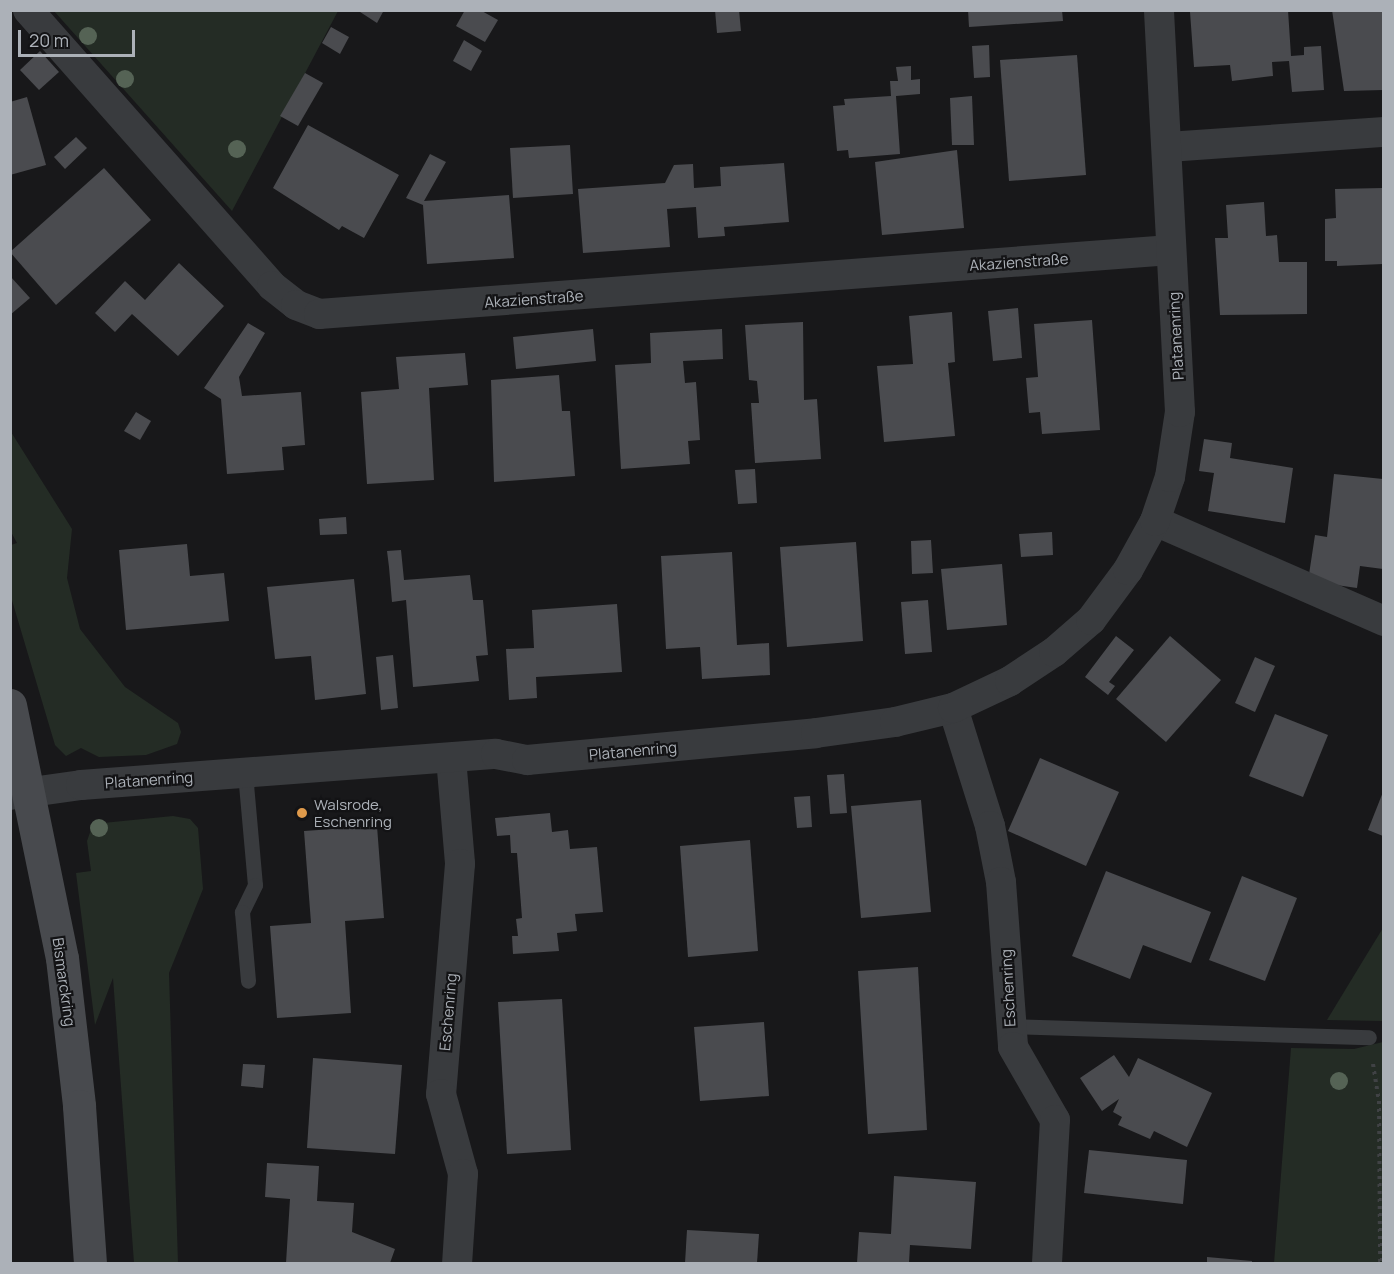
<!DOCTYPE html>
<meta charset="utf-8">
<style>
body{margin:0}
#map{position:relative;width:1394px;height:1274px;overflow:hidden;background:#18181a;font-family:Manrope,sans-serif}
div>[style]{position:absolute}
.green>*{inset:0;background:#242c25}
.building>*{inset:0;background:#4a4b4f}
.path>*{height:4px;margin-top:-2px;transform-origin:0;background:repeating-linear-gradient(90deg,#404245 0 3px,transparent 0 7.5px)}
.lane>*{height:15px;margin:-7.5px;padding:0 7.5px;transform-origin:7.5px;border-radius:7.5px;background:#393b3e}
.street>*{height:30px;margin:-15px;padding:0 15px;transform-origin:15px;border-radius:15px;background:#393b3e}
.secondary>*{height:33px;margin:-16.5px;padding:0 16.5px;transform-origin:16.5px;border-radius:16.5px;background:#484a4e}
.trees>*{width:18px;height:18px;margin:-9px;border-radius:50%;background:#556355}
.dots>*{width:16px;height:16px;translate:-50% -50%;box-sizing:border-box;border:3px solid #131315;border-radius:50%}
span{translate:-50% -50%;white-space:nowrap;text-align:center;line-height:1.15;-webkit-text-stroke:4.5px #131315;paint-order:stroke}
.street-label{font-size:15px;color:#acb1b8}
.poi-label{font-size:15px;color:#acb1b8}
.left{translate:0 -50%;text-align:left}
.frame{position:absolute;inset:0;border:12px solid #acb1b8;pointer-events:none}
.scale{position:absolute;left:18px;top:30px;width:117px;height:27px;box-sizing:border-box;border:3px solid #acb1b8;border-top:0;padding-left:8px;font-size:18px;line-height:21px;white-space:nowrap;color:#acb1b8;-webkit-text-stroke:4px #131315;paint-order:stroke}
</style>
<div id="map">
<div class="green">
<i style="clip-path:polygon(54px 11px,338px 11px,232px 211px)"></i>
<i style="clip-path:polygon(11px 432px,72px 529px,67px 578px,80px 629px,125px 687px,178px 723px,181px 732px,177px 744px,146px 755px,99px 757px,81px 748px,66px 756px,55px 745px,11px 597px,11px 545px,17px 543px,11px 532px)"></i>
<i style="clip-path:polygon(173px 816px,190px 819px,198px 828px,203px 889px,169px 973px,178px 1263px,134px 1263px,113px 978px,95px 1025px,76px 873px,91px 871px,87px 841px,93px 824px)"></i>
<i style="clip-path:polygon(1383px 928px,1383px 1021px,1327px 1020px,1364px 959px)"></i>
<i style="clip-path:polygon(1383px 1042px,1383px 1263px,1274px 1263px,1291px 1048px,1354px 1049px)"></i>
</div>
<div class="building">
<i style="clip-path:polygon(357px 10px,384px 10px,377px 23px)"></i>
<i style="clip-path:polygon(465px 10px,480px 10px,498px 20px,485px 42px,456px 26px)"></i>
<i style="clip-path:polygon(715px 10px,739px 10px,741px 31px,717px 33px)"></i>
<i style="clip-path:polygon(968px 10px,1062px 10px,1063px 21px,969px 27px)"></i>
<i style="clip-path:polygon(1288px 10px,1291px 56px,1304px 55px,1304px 47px,1321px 46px,1324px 90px,1292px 92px,1289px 61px,1272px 62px,1273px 76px,1232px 81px,1230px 65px,1194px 67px,1190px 12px)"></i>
<i style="clip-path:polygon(1332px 10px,1383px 10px,1383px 90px,1344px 91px)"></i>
<i style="clip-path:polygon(331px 27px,349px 37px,340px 54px,322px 43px)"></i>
<i style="clip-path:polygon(464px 40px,482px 51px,471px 71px,453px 61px)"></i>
<i style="clip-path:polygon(989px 45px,990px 77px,974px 78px,972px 46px)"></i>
<i style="clip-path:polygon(40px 51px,59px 72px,39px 90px,20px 70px)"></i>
<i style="clip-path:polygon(1077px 55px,1086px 175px,1009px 181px,1000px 60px)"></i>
<i style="clip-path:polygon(911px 66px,911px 80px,920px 79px,920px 94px,896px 96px,900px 154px,849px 158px,848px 150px,837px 151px,833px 106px,845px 105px,844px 99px,891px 96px,890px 81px,898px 81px,896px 67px)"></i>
<i style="clip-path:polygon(305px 73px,323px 83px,298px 126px,280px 116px)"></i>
<i style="clip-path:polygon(972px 96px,974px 145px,952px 145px,950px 98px)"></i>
<i style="clip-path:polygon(27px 97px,46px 165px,10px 175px,10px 102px)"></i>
<i style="clip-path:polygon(308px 125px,399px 175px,364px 238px,342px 226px,339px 230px,273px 188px)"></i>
<i style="clip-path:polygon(76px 137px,87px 148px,65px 169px,54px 157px)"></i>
<i style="clip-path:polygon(570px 145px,573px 194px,513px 198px,510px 148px)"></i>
<i style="clip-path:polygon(957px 150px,964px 228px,882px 235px,875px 162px)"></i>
<i style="clip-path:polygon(430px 154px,446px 162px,424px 201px,509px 195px,514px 258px,427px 264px,423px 205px,406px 198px)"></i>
<i style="clip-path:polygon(784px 163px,789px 222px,724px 227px,725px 236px,698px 238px,696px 207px,667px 209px,670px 247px,583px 253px,578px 189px,665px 183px,674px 165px,693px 164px,694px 188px,721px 186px,720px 167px)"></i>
<i style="clip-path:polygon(104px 168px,151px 220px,56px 305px,10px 252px)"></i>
<i style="clip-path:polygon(1383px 188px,1383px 264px,1337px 266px,1337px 261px,1325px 261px,1325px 219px,1336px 218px,1335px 189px)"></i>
<i style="clip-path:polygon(1264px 202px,1266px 236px,1277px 235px,1279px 262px,1307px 262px,1307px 314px,1220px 315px,1215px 238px,1228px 238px,1226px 205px)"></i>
<i style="clip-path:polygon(179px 263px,224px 306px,178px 356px,132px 314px,115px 332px,95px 313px,125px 281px,145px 300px)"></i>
<i style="clip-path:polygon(10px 276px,30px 298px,10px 315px)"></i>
<i style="clip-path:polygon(1018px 308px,1022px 358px,993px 361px,988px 311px)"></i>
<i style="clip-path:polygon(952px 312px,955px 362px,948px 363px,955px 436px,884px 442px,877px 366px,913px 364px,909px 316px)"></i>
<i style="clip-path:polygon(1092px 320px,1100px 430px,1042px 434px,1040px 412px,1029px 413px,1026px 378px,1038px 377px,1034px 324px)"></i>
<i style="clip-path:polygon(803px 322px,804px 400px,817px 399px,821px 459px,755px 463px,751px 403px,759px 403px,757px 381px,749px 380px,745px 325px)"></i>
<i style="clip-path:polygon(248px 323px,265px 333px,239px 377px,242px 396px,301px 392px,305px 445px,282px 447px,284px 470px,227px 474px,221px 399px,204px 388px)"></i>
<i style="clip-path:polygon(593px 329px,596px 361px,516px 369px,513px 337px)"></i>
<i style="clip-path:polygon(722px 329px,723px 359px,683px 361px,685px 383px,696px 382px,700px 440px,688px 441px,690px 464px,621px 469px,615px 365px,651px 363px,650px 333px)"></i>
<i style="clip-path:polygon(465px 353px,468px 385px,429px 388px,434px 480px,367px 484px,361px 392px,399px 389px,396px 357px)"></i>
<i style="clip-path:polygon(559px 375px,562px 411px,570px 411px,575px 476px,494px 482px,491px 380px)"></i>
<i style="clip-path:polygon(136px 412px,151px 421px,140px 440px,124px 431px)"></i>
<i style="clip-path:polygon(1204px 439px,1232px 443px,1230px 458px,1293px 468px,1285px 523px,1208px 511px,1214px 473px,1199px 471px)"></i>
<i style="clip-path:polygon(755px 469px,757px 503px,738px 504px,735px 470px)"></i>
<i style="clip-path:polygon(1334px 474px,1383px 479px,1383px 569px,1360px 566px,1357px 588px,1308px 581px,1315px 535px,1327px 537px)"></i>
<i style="clip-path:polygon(346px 517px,347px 534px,320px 535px,319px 519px)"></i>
<i style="clip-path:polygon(1052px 532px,1053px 555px,1021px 557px,1019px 534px)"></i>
<i style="clip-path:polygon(931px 540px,933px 573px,912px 574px,911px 541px)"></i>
<i style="clip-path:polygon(856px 542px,863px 641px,787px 647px,780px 547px)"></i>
<i style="clip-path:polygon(187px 544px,190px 576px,224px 573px,229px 621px,126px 630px,119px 550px)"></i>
<i style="clip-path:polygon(401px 550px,404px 580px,470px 575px,473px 600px,483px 600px,488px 655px,476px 656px,479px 681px,413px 687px,406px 600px,392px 602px,389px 567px,387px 551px)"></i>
<i style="clip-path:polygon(732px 552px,737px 645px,769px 643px,770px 675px,702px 679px,700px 647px,666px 649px,661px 556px)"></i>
<i style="clip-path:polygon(1002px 564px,1007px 625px,947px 630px,941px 569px)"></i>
<i style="clip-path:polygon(354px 579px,366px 694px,315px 700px,311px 656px,275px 659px,267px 587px)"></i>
<i style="clip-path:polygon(928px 600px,932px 652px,905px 654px,901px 602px)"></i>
<i style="clip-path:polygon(617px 604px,622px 672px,536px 677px,537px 698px,509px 700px,506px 649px,534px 648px,532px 610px)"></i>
<i style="clip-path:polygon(1116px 636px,1134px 650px,1109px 682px,1115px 686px,1108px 695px,1085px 677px)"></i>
<i style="clip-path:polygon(1170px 636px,1221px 680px,1166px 742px,1116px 699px)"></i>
<i style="clip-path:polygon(393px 655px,398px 708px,381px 710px,376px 657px)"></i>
<i style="clip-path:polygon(1255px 657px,1275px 666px,1255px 712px,1235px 703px)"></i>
<i style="clip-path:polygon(1275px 714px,1328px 735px,1303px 797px,1249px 776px)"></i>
<i style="clip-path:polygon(1040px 758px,1119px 792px,1086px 866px,1008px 831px)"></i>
<i style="clip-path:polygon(844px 774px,847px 813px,830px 814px,827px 775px)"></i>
<i style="clip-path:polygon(1383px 792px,1383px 836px,1368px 830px)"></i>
<i style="clip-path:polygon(810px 796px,812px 827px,797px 828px,794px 797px)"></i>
<i style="clip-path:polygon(921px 800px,931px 912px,861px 918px,851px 806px)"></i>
<i style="clip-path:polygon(550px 813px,552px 832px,568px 830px,570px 849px,597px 847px,603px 912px,575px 914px,577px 931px,557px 933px,559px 951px,513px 954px,512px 936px,518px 936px,516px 919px,522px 918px,517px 853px,511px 853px,510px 835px,497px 836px,495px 818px)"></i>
<i style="clip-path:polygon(377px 826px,384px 918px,345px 921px,351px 1013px,277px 1018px,270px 926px,311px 923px,304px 831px)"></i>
<i style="clip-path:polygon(750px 840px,758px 951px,688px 957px,680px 846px)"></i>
<i style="clip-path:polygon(1106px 871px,1211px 912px,1191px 963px,1143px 945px,1130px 979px,1072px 956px)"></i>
<i style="clip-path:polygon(1242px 876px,1297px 898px,1265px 981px,1209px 960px)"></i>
<i style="clip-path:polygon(918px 967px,927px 1130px,868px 1134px,858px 971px)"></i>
<i style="clip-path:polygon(562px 999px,571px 1150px,507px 1154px,498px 1002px)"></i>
<i style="clip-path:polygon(764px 1022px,769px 1096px,700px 1101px,694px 1027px)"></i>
<i style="clip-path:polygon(1114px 1055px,1129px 1077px,1138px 1058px,1212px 1093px,1187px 1147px,1154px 1131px,1150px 1139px,1118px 1125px,1122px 1117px,1113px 1112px,1119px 1099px,1102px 1111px,1080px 1078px)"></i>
<i style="clip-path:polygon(313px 1058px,402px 1065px,395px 1154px,307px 1148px)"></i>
<i style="clip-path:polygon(243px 1064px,265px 1065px,263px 1088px,241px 1086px)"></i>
<i style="clip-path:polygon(1089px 1150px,1187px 1160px,1183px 1204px,1084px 1193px)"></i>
<i style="clip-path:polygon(267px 1163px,319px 1166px,317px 1201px,354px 1203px,352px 1232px,395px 1249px,390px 1263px,286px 1263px,290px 1199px,265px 1197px)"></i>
<i style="clip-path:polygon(894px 1176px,976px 1182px,971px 1249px,910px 1245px,909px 1263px,857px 1263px,859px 1232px,891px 1234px)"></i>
<i style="clip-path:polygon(687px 1230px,759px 1234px,757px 1263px,685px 1263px)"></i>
<i style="clip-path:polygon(1207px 1257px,1252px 1261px,1252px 1263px,1207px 1263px)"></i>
</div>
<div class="path">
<i style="left:1373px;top:1064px;width:37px;rotate:81deg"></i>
<i style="left:1379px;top:1101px;width:163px;rotate:89.6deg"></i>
</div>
<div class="lane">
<i style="left:245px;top:773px;width:112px;rotate:84.9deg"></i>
<i style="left:255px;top:885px;width:30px;rotate:116deg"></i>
<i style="left:242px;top:912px;width:69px;rotate:85deg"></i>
<i style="left:1009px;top:1026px;width:360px;rotate:1.8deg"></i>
</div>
<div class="street">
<i style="left:28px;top:10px;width:368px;rotate:48.5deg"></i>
<i style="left:272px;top:286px;width:31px;rotate:38deg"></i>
<i style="left:296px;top:305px;width:25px;rotate:21deg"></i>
<i style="left:319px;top:314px;width:854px;rotate:-4.3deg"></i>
<i style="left:1168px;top:147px;width:217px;rotate:-4deg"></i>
<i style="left:1155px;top:521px;width:250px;rotate:23.6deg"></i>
<i style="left:953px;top:708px;width:124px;rotate:72.6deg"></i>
<i style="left:990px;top:826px;width:57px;rotate:78.9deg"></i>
<i style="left:1001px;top:882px;width:165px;rotate:85.8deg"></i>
<i style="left:1013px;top:1047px;width:84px;rotate:60.1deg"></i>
<i style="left:1055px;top:1120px;width:144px;rotate:93.2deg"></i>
<i style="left:451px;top:758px;width:106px;rotate:85.1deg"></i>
<i style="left:460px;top:864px;width:231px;rotate:94.7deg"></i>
<i style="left:441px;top:1094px;width:83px;rotate:74.6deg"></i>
<i style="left:463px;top:1174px;width:90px;rotate:93.8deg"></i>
<i style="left:10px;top:795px;width:72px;rotate:-8deg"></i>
<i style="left:81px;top:785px;width:416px;rotate:-4.3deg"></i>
<i style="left:496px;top:754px;width:32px;rotate:11deg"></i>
<i style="left:527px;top:760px;width:290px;rotate:-5.3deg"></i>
<i style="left:816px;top:733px;width:80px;rotate:-7.9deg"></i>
<i style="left:895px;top:722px;width:60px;rotate:-13.6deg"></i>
<i style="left:953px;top:708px;width:63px;rotate:-25.3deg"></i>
<i style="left:1010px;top:681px;width:53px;rotate:-33.4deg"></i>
<i style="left:1054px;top:652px;width:49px;rotate:-40.9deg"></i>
<i style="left:1091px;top:620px;width:62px;rotate:-53.5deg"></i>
<i style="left:1128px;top:570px;width:56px;rotate:-61.1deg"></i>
<i style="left:1155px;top:521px;width:46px;rotate:-71.2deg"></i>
<i style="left:1170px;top:477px;width:66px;rotate:-81.3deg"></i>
<i style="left:1180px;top:412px;width:403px;rotate:-93deg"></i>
</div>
<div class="secondary">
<i style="left:10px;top:705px;width:258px;rotate:78.4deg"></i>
<i style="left:62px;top:958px;width:149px;rotate:83.4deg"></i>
<i style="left:79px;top:1106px;width:158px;rotate:86deg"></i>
</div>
<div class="trees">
<i style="left:88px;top:36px"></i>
<i style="left:125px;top:79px"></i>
<i style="left:237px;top:149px"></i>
<i style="left:99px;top:828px"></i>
<i style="left:1339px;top:1081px"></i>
</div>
<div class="dots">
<i style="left:302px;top:813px;background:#df9a4b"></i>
</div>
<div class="street-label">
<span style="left:1019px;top:262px;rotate:-4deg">Akazienstraße</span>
<span style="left:534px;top:299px;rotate:-4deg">Akazienstraße</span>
<span style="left:1176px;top:336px;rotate:-93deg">Platanenring</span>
<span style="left:633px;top:751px;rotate:-5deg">Platanenring</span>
<span style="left:149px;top:780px;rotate:-4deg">Platanenring</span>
<span style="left:64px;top:982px;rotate:82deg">Bismarckring</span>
<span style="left:1008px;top:988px;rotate:-93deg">Eschenring</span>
<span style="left:448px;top:1012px;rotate:-85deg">Eschenring</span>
</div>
<div class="poi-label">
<span class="left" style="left:314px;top:813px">Walsrode,<br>Eschenring</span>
</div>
<div class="frame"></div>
<div class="scale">20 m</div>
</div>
